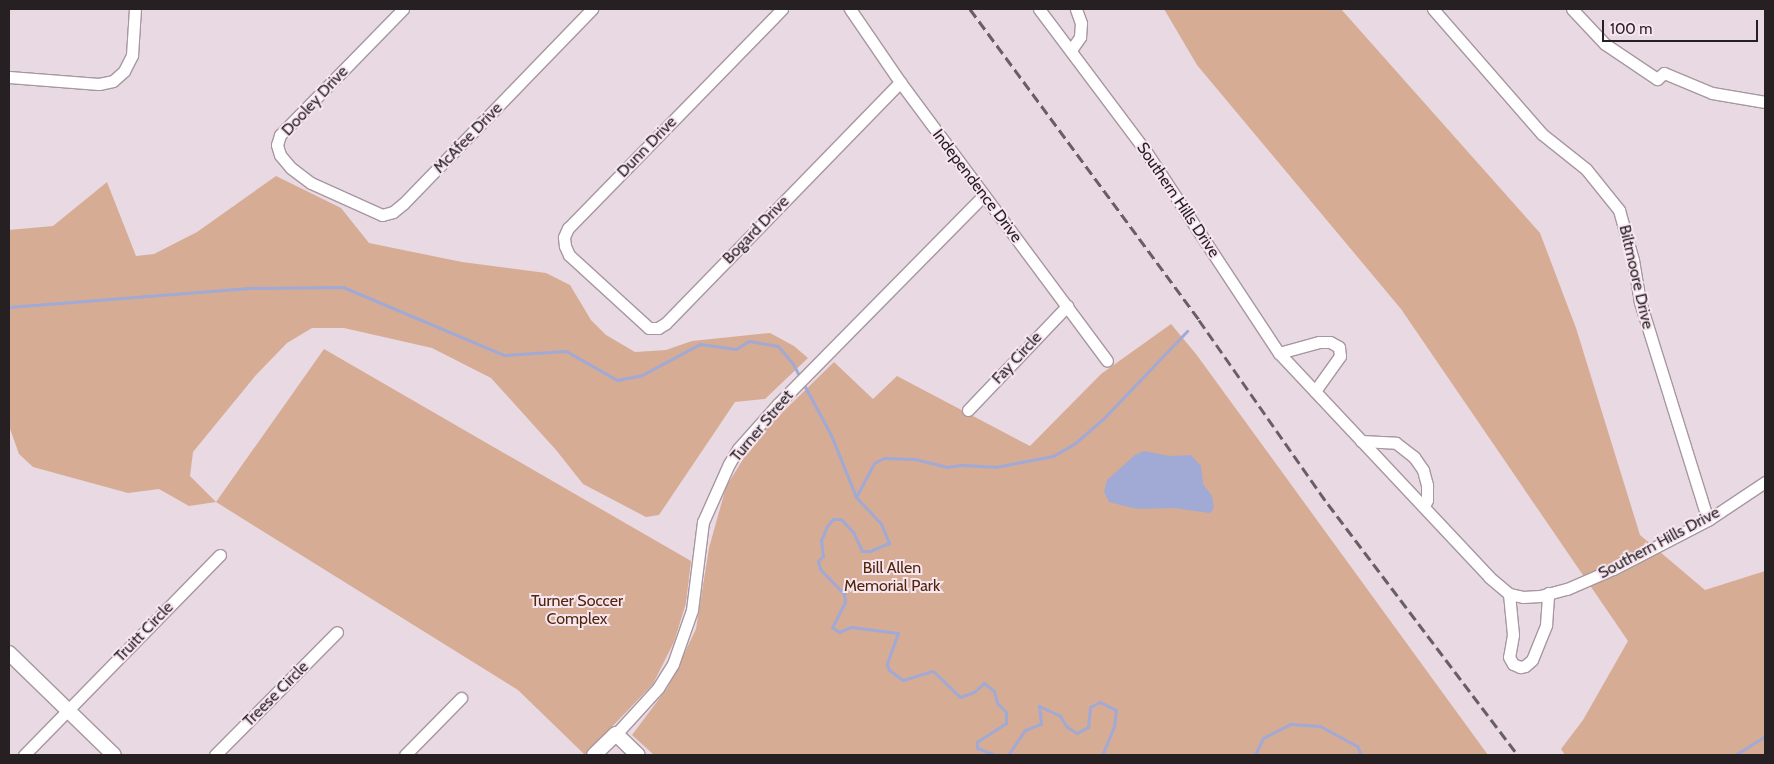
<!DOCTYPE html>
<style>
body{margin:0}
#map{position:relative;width:1774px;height:764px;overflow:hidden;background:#e9d9e2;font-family:Cabin,sans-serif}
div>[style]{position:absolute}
.green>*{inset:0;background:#d7ac95}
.water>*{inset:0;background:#a1a9d5}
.stream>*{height:3px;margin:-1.5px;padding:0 1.5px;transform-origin:1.5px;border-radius:1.5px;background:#a1a9d5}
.roads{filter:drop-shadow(1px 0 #a797a0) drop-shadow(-1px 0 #a797a0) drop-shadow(0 1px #a797a0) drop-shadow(0 -1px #a797a0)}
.minor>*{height:11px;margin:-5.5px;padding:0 5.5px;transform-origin:5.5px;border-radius:5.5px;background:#fff}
.tertiary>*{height:14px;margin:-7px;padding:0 7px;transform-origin:7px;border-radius:7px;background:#fff}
.rail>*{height:3px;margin-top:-1.5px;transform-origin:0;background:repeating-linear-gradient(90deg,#685f64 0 10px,transparent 0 15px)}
span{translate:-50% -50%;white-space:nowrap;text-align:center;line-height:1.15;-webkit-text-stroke:4px #f7e6ef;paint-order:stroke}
.street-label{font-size:16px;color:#262023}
.park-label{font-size:16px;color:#51260a}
.frame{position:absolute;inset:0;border:10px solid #262023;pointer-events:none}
.scale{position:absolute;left:1602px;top:20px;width:156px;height:22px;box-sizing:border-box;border:2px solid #262023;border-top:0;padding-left:6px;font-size:15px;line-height:18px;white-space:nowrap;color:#262023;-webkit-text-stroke:4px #f7e6ef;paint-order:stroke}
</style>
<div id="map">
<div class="green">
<i style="clip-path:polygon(1164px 9px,1341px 9px,1540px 233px,1576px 328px,1640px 535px,1705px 590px,1765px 571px,1765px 755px,1565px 755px,1561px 749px,1583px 720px,1628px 641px,1401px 309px,1197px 65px)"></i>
<i style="clip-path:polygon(276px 176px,341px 208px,369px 243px,462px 262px,546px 273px,570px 285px,591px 320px,606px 335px,635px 352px,666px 350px,692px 341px,770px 333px,794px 346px,808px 358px,765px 399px,735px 402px,659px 515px,646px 517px,583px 484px,556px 450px,491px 378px,432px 348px,344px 328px,312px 328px,287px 343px,256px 375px,193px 452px,190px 476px,216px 502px,324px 349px,691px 561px,686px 603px,674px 642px,653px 684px,585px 755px,518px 690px,216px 502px,189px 506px,159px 489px,128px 493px,33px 467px,19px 454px,9px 426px,9px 230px,53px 226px,107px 182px,136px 256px,154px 254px,197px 232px)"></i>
<i style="clip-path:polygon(1171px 324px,1196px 354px,1488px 755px,654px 755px,632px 735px,668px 687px,696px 629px,709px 548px,726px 487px,756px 438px,834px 362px,873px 399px,897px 376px,1030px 446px,1101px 374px)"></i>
</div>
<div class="water">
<i style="clip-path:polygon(1144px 451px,1170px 456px,1191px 455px,1201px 466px,1203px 484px,1212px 496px,1214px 508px,1210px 513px,1173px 508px,1137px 509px,1109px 502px,1104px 492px,1107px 480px,1135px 455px)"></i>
</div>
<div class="stream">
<i style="left:9px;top:307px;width:241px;rotate:-4.5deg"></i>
<i style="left:249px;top:288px;width:94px;rotate:-0.6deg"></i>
<i style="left:343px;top:287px;width:175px;rotate:22.9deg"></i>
<i style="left:504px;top:355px;width:62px;rotate:-3.7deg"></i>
<i style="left:566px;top:351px;width:59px;rotate:29.6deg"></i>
<i style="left:617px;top:380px;width:25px;rotate:-11deg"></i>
<i style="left:642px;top:375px;width:66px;rotate:-28.1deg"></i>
<i style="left:700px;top:344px;width:36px;rotate:8deg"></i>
<i style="left:736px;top:349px;width:15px;rotate:-32deg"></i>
<i style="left:749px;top:341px;width:29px;rotate:10deg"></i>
<i style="left:778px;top:346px;width:23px;rotate:50deg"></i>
<i style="left:793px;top:364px;width:15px;rotate:62deg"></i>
<i style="left:803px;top:383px;width:59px;rotate:61.7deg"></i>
<i style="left:831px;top:435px;width:67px;rotate:68deg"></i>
<i style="left:856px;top:497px;width:37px;rotate:47deg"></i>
<i style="left:881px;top:524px;width:21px;rotate:67deg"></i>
<i style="left:889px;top:543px;width:21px;rotate:157deg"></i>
<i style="left:870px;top:551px;width:8px;rotate:180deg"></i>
<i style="left:862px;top:551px;width:21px;rotate:-115deg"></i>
<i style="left:853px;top:532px;width:18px;rotate:-133deg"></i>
<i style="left:841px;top:519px;width:8px;rotate:180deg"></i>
<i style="left:833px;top:519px;width:9px;rotate:131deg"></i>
<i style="left:827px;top:526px;width:15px;rotate:113deg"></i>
<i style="left:821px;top:540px;width:16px;rotate:83deg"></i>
<i style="left:823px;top:556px;width:7px;rotate:135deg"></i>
<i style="left:818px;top:561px;width:8px;rotate:76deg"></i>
<i style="left:820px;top:569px;width:35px;rotate:46deg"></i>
<i style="left:844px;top:594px;width:8px;rotate:83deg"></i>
<i style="left:845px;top:602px;width:28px;rotate:117deg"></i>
<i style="left:832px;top:627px;width:9px;rotate:36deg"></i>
<i style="left:839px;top:632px;width:13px;rotate:-23deg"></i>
<i style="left:851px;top:627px;width:47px;rotate:7.3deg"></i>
<i style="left:898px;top:633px;width:33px;rotate:110deg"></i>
<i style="left:887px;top:664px;width:6px;rotate:72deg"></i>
<i style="left:889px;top:670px;width:17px;rotate:36deg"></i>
<i style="left:903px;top:680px;width:31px;rotate:-17deg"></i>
<i style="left:933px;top:671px;width:37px;rotate:44deg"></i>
<i style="left:960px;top:697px;width:15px;rotate:-20deg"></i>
<i style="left:974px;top:692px;width:13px;rotate:-42deg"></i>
<i style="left:984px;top:683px;width:13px;rotate:39deg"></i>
<i style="left:994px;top:691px;width:12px;rotate:76deg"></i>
<i style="left:997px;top:703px;width:13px;rotate:45deg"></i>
<i style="left:1006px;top:712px;width:11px;rotate:90deg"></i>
<i style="left:1006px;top:723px;width:35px;rotate:147deg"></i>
<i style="left:977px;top:742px;width:6px;rotate:90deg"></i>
<i style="left:977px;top:748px;width:19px;rotate:21deg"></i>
<i style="left:856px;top:497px;width:38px;rotate:-62deg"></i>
<i style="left:874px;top:463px;width:11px;rotate:-27deg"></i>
<i style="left:884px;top:458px;width:31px;rotate:2deg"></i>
<i style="left:915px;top:459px;width:32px;rotate:14deg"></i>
<i style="left:946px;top:467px;width:15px;rotate:-8deg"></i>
<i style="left:961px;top:465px;width:34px;rotate:3deg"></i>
<i style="left:995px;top:467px;width:59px;rotate:-10.7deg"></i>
<i style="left:1053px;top:456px;width:24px;rotate:-30deg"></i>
<i style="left:1074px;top:444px;width:38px;rotate:-41deg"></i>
<i style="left:1103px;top:419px;width:122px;rotate:-46.3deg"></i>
<i style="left:1008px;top:755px;width:30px;rotate:-56deg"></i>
<i style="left:1025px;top:730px;width:17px;rotate:-21deg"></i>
<i style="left:1041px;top:724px;width:18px;rotate:-96deg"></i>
<i style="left:1039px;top:706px;width:23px;rotate:25deg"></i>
<i style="left:1060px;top:716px;width:13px;rotate:58deg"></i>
<i style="left:1067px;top:727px;width:12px;rotate:31deg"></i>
<i style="left:1077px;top:733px;width:13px;rotate:-29deg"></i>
<i style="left:1088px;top:727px;width:20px;rotate:-84deg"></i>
<i style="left:1090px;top:707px;width:11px;rotate:-27deg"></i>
<i style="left:1100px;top:702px;width:18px;rotate:27deg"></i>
<i style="left:1116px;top:710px;width:16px;rotate:97deg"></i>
<i style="left:1114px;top:726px;width:31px;rotate:112deg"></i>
<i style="left:1255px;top:755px;width:19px;rotate:-65deg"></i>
<i style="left:1263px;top:738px;width:30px;rotate:-27deg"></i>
<i style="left:1290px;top:724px;width:30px;rotate:4deg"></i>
<i style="left:1320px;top:726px;width:42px;rotate:28.4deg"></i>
<i style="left:1357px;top:746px;width:10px;rotate:66deg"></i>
<i style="left:1735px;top:755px;width:36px;rotate:-32deg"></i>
</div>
<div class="roads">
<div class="minor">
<i style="left:403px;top:9px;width:176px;rotate:134.3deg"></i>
<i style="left:280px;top:135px;width:10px;rotate:107deg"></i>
<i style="left:277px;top:145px;width:10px;rotate:73deg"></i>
<i style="left:280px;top:155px;width:17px;rotate:50deg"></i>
<i style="left:291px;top:168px;width:25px;rotate:37deg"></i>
<i style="left:311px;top:183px;width:78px;rotate:24.3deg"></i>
<i style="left:382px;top:215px;width:11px;rotate:-15deg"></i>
<i style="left:393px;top:212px;width:13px;rotate:-39deg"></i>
<i style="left:403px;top:204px;width:272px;rotate:-45.9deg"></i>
<i style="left:782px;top:9px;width:306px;rotate:134.3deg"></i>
<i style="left:568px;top:228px;width:10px;rotate:114deg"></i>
<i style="left:564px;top:237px;width:9px;rotate:84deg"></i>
<i style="left:565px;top:246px;width:10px;rotate:66deg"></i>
<i style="left:569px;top:255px;width:108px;rotate:42.4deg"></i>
<i style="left:649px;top:328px;width:9px"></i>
<i style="left:658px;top:328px;width:9px;rotate:-32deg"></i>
<i style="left:666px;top:323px;width:336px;rotate:-45.8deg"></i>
<i style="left:850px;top:9px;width:88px;rotate:55.6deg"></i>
<i style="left:900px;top:82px;width:347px;rotate:53.4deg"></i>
<i style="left:1039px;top:9px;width:176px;rotate:53.1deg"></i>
<i style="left:1145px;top:150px;width:243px;rotate:56.6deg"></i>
<i style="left:1279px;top:353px;width:307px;rotate:46.8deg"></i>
<i style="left:1489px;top:577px;width:26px;rotate:40deg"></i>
<i style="left:1509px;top:594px;width:14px;rotate:12deg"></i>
<i style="left:1523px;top:597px;width:17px;rotate:-3deg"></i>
<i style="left:1540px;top:596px;width:28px;rotate:-15deg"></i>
<i style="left:1567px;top:589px;width:50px;rotate:-23.5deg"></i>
<i style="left:1613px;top:569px;width:107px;rotate:-27.3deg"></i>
<i style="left:1708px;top:520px;width:69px;rotate:-33.7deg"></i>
<i style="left:1433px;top:9px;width:166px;rotate:48.9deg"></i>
<i style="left:1542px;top:134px;width:56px;rotate:38.5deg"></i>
<i style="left:1586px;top:169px;width:53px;rotate:51.2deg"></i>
<i style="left:1619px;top:210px;width:52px;rotate:74.4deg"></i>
<i style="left:1633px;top:260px;width:43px;rotate:80.5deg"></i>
<i style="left:1640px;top:302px;width:228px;rotate:72.7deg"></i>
<i style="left:1572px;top:9px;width:48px;rotate:46.7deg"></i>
<i style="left:1605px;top:44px;width:63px;rotate:33.9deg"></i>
<i style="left:1657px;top:79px;width:9px;rotate:-41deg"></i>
<i style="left:1664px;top:73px;width:52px;rotate:22.6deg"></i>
<i style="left:1712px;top:93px;width:54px;rotate:9.6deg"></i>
<i style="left:1071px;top:50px;width:16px;rotate:-55deg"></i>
<i style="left:1080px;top:37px;width:14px;rotate:-86deg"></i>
<i style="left:1081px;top:23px;width:15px;rotate:-110deg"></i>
<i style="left:9px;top:77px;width:90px;rotate:4.4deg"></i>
<i style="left:99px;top:84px;width:14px;rotate:-12deg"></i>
<i style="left:113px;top:81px;width:15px;rotate:-42deg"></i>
<i style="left:124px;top:71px;width:18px;rotate:-63deg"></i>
<i style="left:132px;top:55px;width:46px;rotate:-86.3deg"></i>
<i style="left:1279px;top:353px;width:41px;rotate:-15.4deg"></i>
<i style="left:1319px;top:342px;width:11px"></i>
<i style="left:1330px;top:342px;width:10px;rotate:29deg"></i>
<i style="left:1339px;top:347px;width:9px;rotate:84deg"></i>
<i style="left:1340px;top:356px;width:43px;rotate:125.5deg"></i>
<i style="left:968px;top:410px;width:144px;rotate:-46.4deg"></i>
<i style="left:1361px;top:441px;width:35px;rotate:3deg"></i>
<i style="left:1396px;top:443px;width:23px;rotate:38deg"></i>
<i style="left:1414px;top:457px;width:16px;rotate:55deg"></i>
<i style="left:1423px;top:470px;width:16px;rotate:75deg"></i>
<i style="left:1427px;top:485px;width:15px;rotate:90deg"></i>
<i style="left:1427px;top:500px;width:7px;rotate:117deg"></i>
<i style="left:1509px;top:594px;width:41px;rotate:84.4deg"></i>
<i style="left:1513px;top:635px;width:22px;rotate:100deg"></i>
<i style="left:1509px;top:657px;width:8px;rotate:60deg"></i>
<i style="left:1513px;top:664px;width:8px;rotate:23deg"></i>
<i style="left:1520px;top:667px;width:5px;rotate:-11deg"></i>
<i style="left:1525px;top:666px;width:9px;rotate:-41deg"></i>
<i style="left:1532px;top:660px;width:38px;rotate:-68deg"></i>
<i style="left:1546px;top:625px;width:32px;rotate:-86deg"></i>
<i style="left:616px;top:734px;width:62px;rotate:-47.6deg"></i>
<i style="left:658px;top:688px;width:28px;rotate:-58deg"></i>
<i style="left:673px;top:664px;width:57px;rotate:-70.6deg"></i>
<i style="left:692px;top:610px;width:89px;rotate:-82.9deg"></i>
<i style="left:703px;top:522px;width:64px;rotate:-65.9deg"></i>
<i style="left:729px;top:464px;width:17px;rotate:-59deg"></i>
<i style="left:738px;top:449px;width:60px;rotate:-48.4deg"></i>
<i style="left:778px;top:404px;width:293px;rotate:-45.4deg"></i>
<i style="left:24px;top:755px;width:280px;rotate:-45.6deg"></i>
<i style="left:215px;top:755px;width:173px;rotate:-45.2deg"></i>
<i style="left:405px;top:755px;width:80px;rotate:-45.5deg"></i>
</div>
<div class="tertiary">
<i style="left:9px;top:653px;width:146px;rotate:44.2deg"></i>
<i style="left:594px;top:755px;width:30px;rotate:-44deg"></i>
<i style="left:616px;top:734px;width:30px;rotate:44deg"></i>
</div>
</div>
<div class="rail">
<i style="left:970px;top:9px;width:386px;rotate:53.6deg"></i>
<i style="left:1199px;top:320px;width:225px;rotate:55deg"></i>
<i style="left:1328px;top:504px;width:315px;rotate:52.9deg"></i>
</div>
<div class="street-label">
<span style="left:315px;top:101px;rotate:-47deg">Dooley Drive</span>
<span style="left:468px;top:138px;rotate:-46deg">McAfee Drive</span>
<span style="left:647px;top:147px;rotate:-46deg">Dunn Drive</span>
<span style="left:977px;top:186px;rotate:53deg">Independence Drive</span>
<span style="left:1178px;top:200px;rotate:56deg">Southern Hills Drive</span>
<span style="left:756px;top:230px;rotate:-46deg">Bogard Drive</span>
<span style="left:1636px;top:277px;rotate:77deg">Biltmoore Drive</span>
<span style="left:1017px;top:358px;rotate:-47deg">Fay Circle</span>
<span style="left:762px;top:426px;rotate:-50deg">Turner Street</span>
<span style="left:1659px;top:543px;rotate:-28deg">Southern Hills Drive</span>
<span style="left:144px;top:632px;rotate:-46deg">Truitt Circle</span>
<span style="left:276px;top:694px;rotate:-45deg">Treese Circle</span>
</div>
<div class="park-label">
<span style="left:892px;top:577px">Bill Allen<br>Memorial Park</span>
<span style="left:577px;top:610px">Turner Soccer<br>Complex</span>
</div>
<div class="frame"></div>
<div class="scale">100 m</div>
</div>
